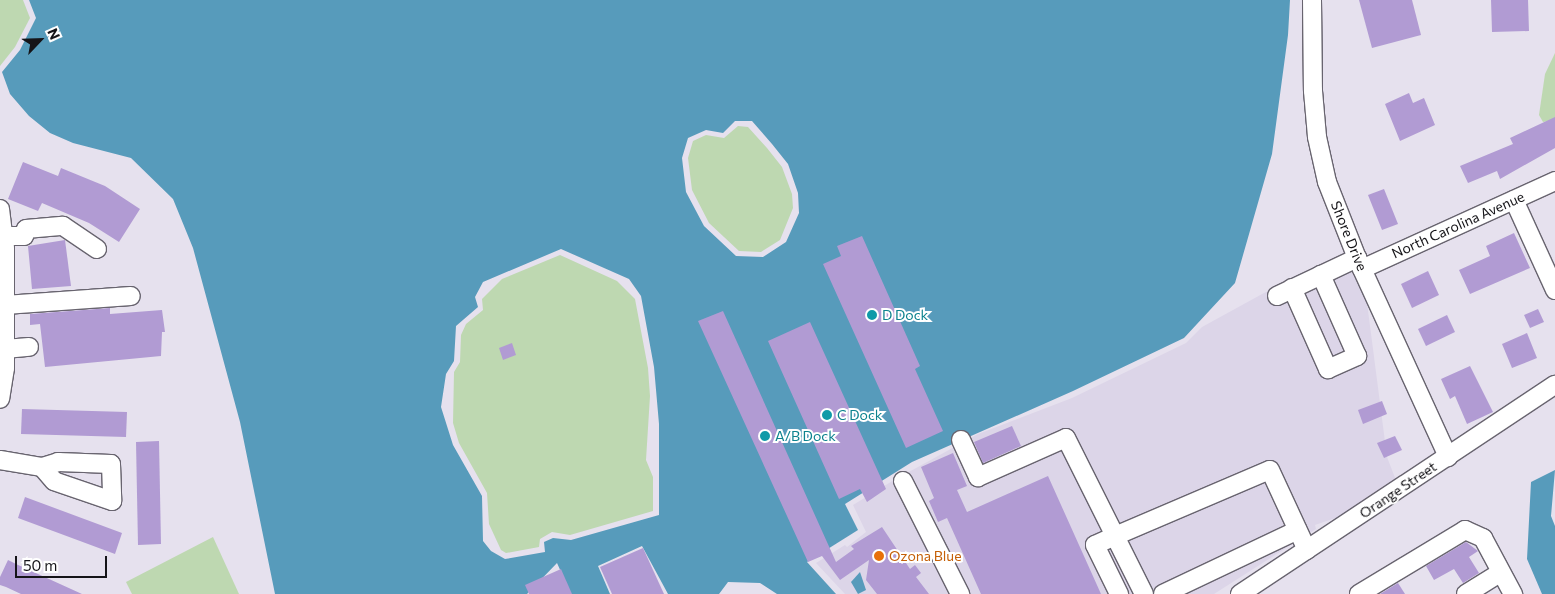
<!DOCTYPE html>
<style>
body{margin:0}
#map{position:relative;width:1555px;height:594px;overflow:hidden;background:#e6e1ee;font-family:Commissioner,sans-serif}
div>[style]{position:absolute}
.built>*{inset:0;background:#dcd5e8}
.green>*{inset:0;background:#bed8b1}
.water>*{inset:0;background:#579bbb}
.building>*{inset:0;background:#b19bd3}
.roads{filter:drop-shadow(1px 0 #68646f) drop-shadow(-1px 0 #68646f) drop-shadow(0 1px #68646f) drop-shadow(0 -1px #68646f)}
.minor>*{height:18px;margin:-9px;padding:0 9px;transform-origin:9px;border-radius:9px;background:#fff}
.dots>*{width:14px;height:14px;translate:-50% -50%;box-sizing:border-box;border:2px solid #fff;border-radius:50%}
span{translate:-50% -50%;white-space:nowrap;text-align:center;line-height:1.15;-webkit-text-stroke:4px #fff;paint-order:stroke}
.street-label{font-size:14px;color:#151418}
.culture-label{font-size:14px;color:#0d838f}
.left{translate:0 -50%;text-align:left}
.food-label{font-size:14px;color:#c56008}
.north{position:absolute;left:15px;top:15px;width:50px;height:50px;-webkit-text-stroke:4px #fff;paint-order:stroke;rotate:66deg;font-size:14px;font-weight:700;line-height:20px;text-align:center;color:#151418}
.north::after{content:'';display:block;margin:auto;width:18px;height:22px;background:#151418;clip-path:polygon(50% 0,100% 100%,50% 72%,0 100%)}
.scale{position:absolute;left:15px;top:556px;width:92px;height:22px;box-sizing:border-box;border:2px solid #151418;border-top:0;padding-left:6px;font-size:15px;line-height:18px;white-space:nowrap;color:#151418;-webkit-text-stroke:4px #fff;paint-order:stroke}
</style>
<div id="map">
<div class="built">
<i style="clip-path:polygon(1349px 257px,1366px 295px,1387px 457px,1397px 483px,1353px 512px,1315px 525px,1316px 529px,1214px 594px,968px 594px,907px 473px,978px 434px,1072px 398px,1186px 343px,1202px 327px,1264px 293px)"></i>
<i style="clip-path:polygon(894px 480px,952px 594px,845px 594px,816px 563px,845px 545px,847px 547px,866px 532px,853px 505px)"></i>
</div>
<div class="green">
<i style="clip-path:polygon(0 0,23px 0,30px 18px,15px 47px,0 66px)"></i>
<i style="clip-path:polygon(1555px 53px,1555px 120px,1543px 122px,1539px 115px,1545px 74px)"></i>
<i style="clip-path:polygon(738px 126px,748px 127px,767px 148px,782px 167px,792px 194px,793px 208px,780px 240px,761px 252px,739px 251px,709px 223px,692px 190px,688px 158px,693px 141px,706px 135px,724px 138px)"></i>
<i style="clip-path:polygon(560px 255px,617px 281px,635px 299px,648px 368px,650px 396px,646px 460px,653px 477px,653px 511px,570px 535px,552px 532px,540px 539px,539px 547px,506px 553px,501px 550px,489px 524px,487px 493px,459px 443px,453px 423px,454px 372px,460px 362px,461px 335px,466px 324px,483px 310px,482px 299px,502px 279px)"></i>
<i style="clip-path:polygon(213px 537px,239px 594px,132px 594px,126px 582px)"></i>
</div>
<div class="water">
<i style="clip-path:polygon(evenodd,29px 0,1290px 0,1288px 35px,1272px 154px,1235px 283px,1184px 338px,1073px 391px,912px 462px,845px 504px,858px 530px,807px 562px,836px 594px,777px 594px,760px 583px,728px 582px,719px 594px,668px 594px,642px 546px,598px 566px,610px 594px,571px 594px,557px 563px,527px 594px,275px 594px,240px 422px,193px 248px,173px 199px,131px 158px,73px 143px,50px 133px,29px 116px,10px 94px,2px 72px,20px 50px,36px 18px,29px 0,735px 121px,752px 121px,772px 144px,788px 164px,798px 193px,799px 213px,786px 242px,763px 257px,736px 256px,704px 226px,686px 192px,682px 158px,688px 138px,706px 130px,723px 133px,735px 121px,29px 0,561px 249px,629px 279px,641px 296px,654px 367px,659px 424px,659px 515px,571px 540px,553px 538px,544px 542px,545px 552px,505px 559px,491px 551px,483px 541px,482px 496px,453px 445px,441px 407px,446px 374px,454px 361px,456px 326px,478px 307px,475px 297px,483px 282px,561px 249px)"></i>
<i style="clip-path:polygon(1555px 470px,1551px 516px,1555px 526px,1555px 594px,1542px 594px,1527px 559px,1531px 482px)"></i>
<i style="clip-path:polygon(860px 572px,866px 590px,858px 594px,851px 582px)"></i>
</div>
<div class="building">
<i style="clip-path:polygon(1359px 0,1412px 0,1421px 35px,1372px 48px)"></i>
<i style="clip-path:polygon(1491px 0,1528px 0,1529px 31px,1492px 32px)"></i>
<i style="clip-path:polygon(1409px 93px,1413px 103px,1424px 98px,1435px 125px,1400px 141px,1385px 104px)"></i>
<i style="clip-path:polygon(1555px 117px,1555px 148px,1500px 179px,1497px 171px,1468px 183px,1460px 166px,1513px 144px,1510px 138px)"></i>
<i style="clip-path:polygon(23px 162px,58px 176px,61px 168px,105px 186px,140px 209px,119px 242px,89px 223px,42px 203px,38px 211px,8px 199px)"></i>
<i style="clip-path:polygon(1384px 189px,1398px 224px,1382px 230px,1368px 195px)"></i>
<i style="clip-path:polygon(1514px 233px,1530px 268px,1470px 294px,1459px 270px,1490px 256px,1486px 246px)"></i>
<i style="clip-path:polygon(862px 236px,920px 366px,915px 369px,943px 431px,906px 448px,823px 264px,841px 256px,837px 246px)"></i>
<i style="clip-path:polygon(65px 240px,71px 286px,32px 289px,28px 246px)"></i>
<i style="clip-path:polygon(1428px 271px,1439px 295px,1412px 308px,1401px 284px)"></i>
<i style="clip-path:polygon(110px 308px,110px 314px,162px 310px,165px 332px,162px 332px,161px 356px,45px 367px,40px 324px,30px 325px,30px 314px)"></i>
<i style="clip-path:polygon(1538px 309px,1544px 322px,1530px 328px,1524px 315px)"></i>
<i style="clip-path:polygon(723px 311px,836px 562px,854px 549px,851px 546px,882px 527px,910px 569px,915px 565px,921px 573px,916px 577px,929px 594px,877px 594px,866px 580px,869px 560px,840px 580px,822px 556px,808px 562px,698px 321px)"></i>
<i style="clip-path:polygon(1447px 315px,1455px 332px,1426px 346px,1418px 329px)"></i>
<i style="clip-path:polygon(810px 322px,886px 489px,867px 502px,860px 489px,839px 499px,768px 341px)"></i>
<i style="clip-path:polygon(1527px 333px,1537px 358px,1512px 368px,1502px 344px)"></i>
<i style="clip-path:polygon(512px 343px,516px 355px,503px 360px,499px 348px)"></i>
<i style="clip-path:polygon(1470px 366px,1493px 412px,1467px 424px,1455px 396px,1450px 399px,1441px 379px)"></i>
<i style="clip-path:polygon(1382px 401px,1387px 414px,1363px 424px,1358px 410px)"></i>
<i style="clip-path:polygon(22px 409px,127px 412px,126px 437px,21px 434px)"></i>
<i style="clip-path:polygon(1012px 426px,1021px 446px,983px 463px,974px 442px)"></i>
<i style="clip-path:polygon(1395px 436px,1402px 450px,1384px 458px,1377px 443px)"></i>
<i style="clip-path:polygon(159px 441px,161px 544px,138px 545px,136px 442px)"></i>
<i style="clip-path:polygon(953px 453px,967px 486px,957px 490px,967px 512px,1048px 476px,1101px 594px,981px 594px,947px 518px,938px 522px,929px 501px,934px 498px,921px 467px)"></i>
<i style="clip-path:polygon(25px 497px,122px 533px,115px 554px,18px 518px)"></i>
<i style="clip-path:polygon(1466px 542px,1478px 551px,1469px 557px,1479px 573px,1463px 583px,1454px 569px,1434px 580px,1426px 566px)"></i>
<i style="clip-path:polygon(643px 548px,664px 594px,612px 594px,600px 567px)"></i>
<i style="clip-path:polygon(8px 560px,16px 564px,82px 594px,21px 594px,6px 587px,0 585px,0 577px)"></i>
<i style="clip-path:polygon(561px 569px,572px 594px,529px 594px,525px 585px)"></i>
<i style="clip-path:polygon(1398px 583px,1405px 594px,1380px 594px)"></i>
</div>
<div class="roads">
<div class="minor">
<i style="left:1312px;top:0;width:91px;rotate:89.4deg"></i>
<i style="left:1313px;top:91px;width:46px;rotate:85deg"></i>
<i style="left:1317px;top:137px;width:46px;rotate:77.5deg"></i>
<i style="left:1327px;top:182px;width:82px;rotate:68.5deg"></i>
<i style="left:1357px;top:258px;width:219px;rotate:65.4deg"></i>
<i style="left:1514px;top:200px;width:99px;rotate:65.5deg"></i>
<i style="left:0;top:209px;width:39px;rotate:83deg"></i>
<i style="left:5px;top:248px;width:120px;rotate:90deg"></i>
<i style="left:5px;top:368px;width:31px;rotate:99deg"></i>
<i style="left:4px;top:236px;width:20px"></i>
<i style="left:24px;top:236px;width:7px;rotate:-74deg"></i>
<i style="left:26px;top:229px;width:37px;rotate:-5deg"></i>
<i style="left:63px;top:226px;width:41px;rotate:34.1deg"></i>
<i style="left:1362px;top:269px;width:212px;rotate:-24.5deg"></i>
<i style="left:1292px;top:288px;width:89px;rotate:66deg"></i>
<i style="left:1328px;top:369px;width:32px;rotate:-24deg"></i>
<i style="left:1357px;top:356px;width:89px;rotate:-114deg"></i>
<i style="left:1277px;top:296px;width:89px;rotate:-25.4deg"></i>
<i style="left:5px;top:305px;width:126px;rotate:-4.1deg"></i>
<i style="left:5px;top:349px;width:24px;rotate:-5deg"></i>
<i style="left:961px;top:440px;width:41px;rotate:65.3deg"></i>
<i style="left:978px;top:477px;width:96px;rotate:-23.9deg"></i>
<i style="left:1066px;top:438px;width:110px;rotate:63.4deg"></i>
<i style="left:1115px;top:536px;width:22px;rotate:156deg"></i>
<i style="left:1095px;top:545px;width:55px;rotate:63.9deg"></i>
<i style="left:0;top:460px;width:43px;rotate:9.5deg"></i>
<i style="left:42px;top:467px;width:17px;rotate:-17deg"></i>
<i style="left:58px;top:462px;width:53px;rotate:2.2deg"></i>
<i style="left:111px;top:464px;width:37px;rotate:88deg"></i>
<i style="left:112px;top:501px;width:61px;rotate:-161deg"></i>
<i style="left:54px;top:481px;width:18px;rotate:-131deg"></i>
<i style="left:903px;top:481px;width:127px;rotate:63.2deg"></i>
<i style="left:1144px;top:594px;width:65px;rotate:-116.6deg"></i>
<i style="left:1115px;top:536px;width:168px;rotate:-23.1deg"></i>
<i style="left:1270px;top:470px;width:88px;rotate:65.2deg"></i>
<i style="left:1163px;top:594px;width:149px;rotate:-25.4deg"></i>
<i style="left:1240px;top:594px;width:378px;rotate:-33.6deg"></i>
<i style="left:1359px;top:594px;width:124px;rotate:-31.1deg"></i>
<i style="left:1465px;top:530px;width:20px;rotate:24deg"></i>
<i style="left:1483px;top:538px;width:64px;rotate:61.8deg"></i>
<i style="left:1466px;top:594px;width:40px;rotate:-32deg"></i>
</div>
</div>
<div class="dots">
<i style="left:872px;top:315px;background:#0f9aa8"></i>
<i style="left:827px;top:415px;background:#0f9aa8"></i>
<i style="left:765px;top:436px;background:#0f9aa8"></i>
<i style="left:879px;top:556px;background:#e8710a"></i>
</div>
<div class="street-label">
<span style="left:1458px;top:225px;rotate:-24deg">North Carolina Avenue</span>
<span style="left:1349px;top:236px;rotate:68deg">Shore Drive</span>
<span style="left:1398px;top:490px;rotate:-34deg">Orange Street</span>
</div>
<div class="culture-label">
<span class="left" style="left:882px;top:315px">D Dock</span>
<span class="left" style="left:837px;top:415px">C Dock</span>
<span class="left" style="left:775px;top:436px">A/B Dock</span>
</div>
<div class="food-label">
<span class="left" style="left:889px;top:556px">Ozona Blue</span>
</div>
<div class="north">N</div>
<div class="scale">50 m</div>
</div>
